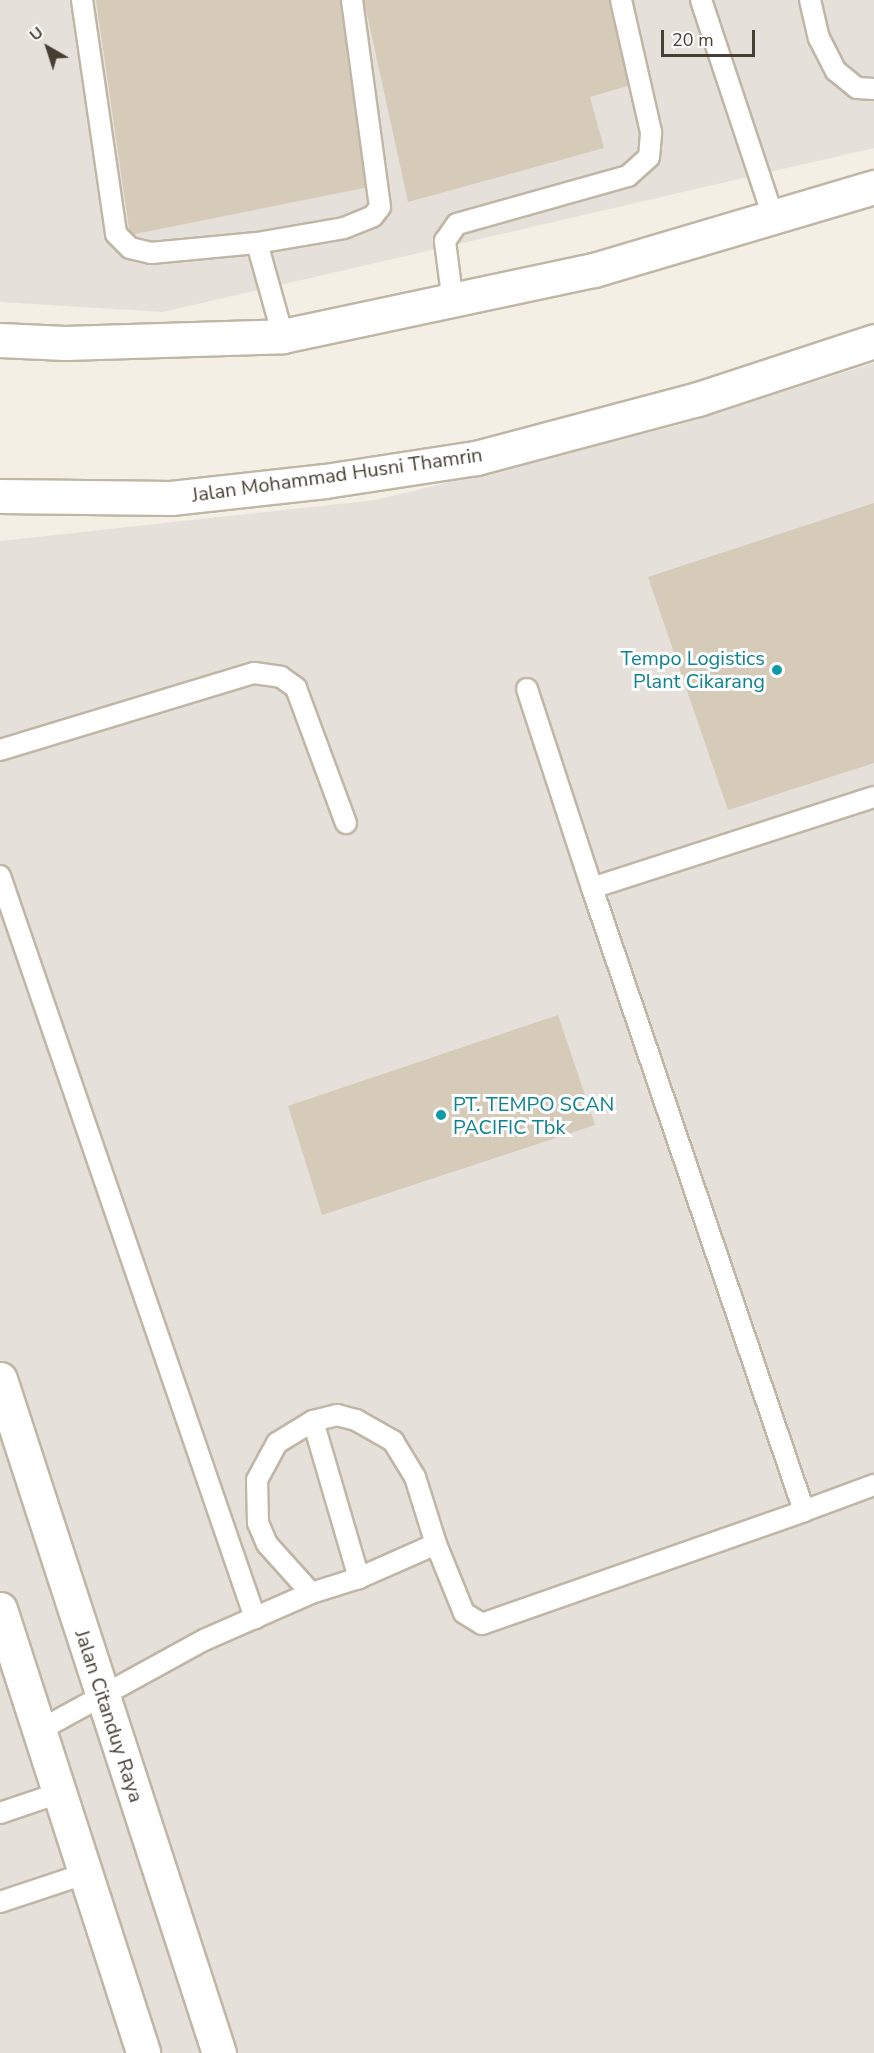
<!DOCTYPE html>
<style>
body{margin:0}
#map{position:relative;width:874px;height:2053px;overflow:hidden;background:#f4efe4;font-family:"Nunito Sans",sans-serif}
div>[style]{position:absolute}
.industrial>*{inset:0;background:#e5e0d9}
.building>*{inset:0;background:#d6cab9}
.roads{filter:drop-shadow(2px 0 #c0b6a6) drop-shadow(-2px 0 #c0b6a6) drop-shadow(0 2px #c0b6a6) drop-shadow(0 -2px #c0b6a6)}
.service>*{height:20px;margin:-10px;padding:0 10px;transform-origin:10px;border-radius:10px;background:#fff}
.minor>*{height:33px;margin:-16.5px;padding:0 16.5px;transform-origin:16.5px;border-radius:16.5px;background:#fff}
.tertiary>*{height:33px;margin:-16.5px;padding:0 16.5px;transform-origin:16.5px;border-radius:16.5px;background:#fff}
.dots>*{width:16px;height:16px;translate:-50% -50%;box-sizing:border-box;border:3px solid #fff;border-radius:50%}
span{translate:-50% -50%;white-space:nowrap;text-align:center;line-height:1.15;-webkit-text-stroke:6px #fff;paint-order:stroke}
.street-label{font-size:20px;color:#463f34}
.culture-label{font-size:20px;color:#0d838f}
.right{translate:-100% -50%;text-align:right}
.left{translate:0 -50%;text-align:left}
.north{position:absolute;left:18px;top:18px;width:60px;height:60px;-webkit-text-stroke:4px #fff;paint-order:stroke;rotate:321deg;font-size:16px;font-weight:700;line-height:24px;text-align:center;color:#463f34}
.north::after{content:'';display:block;margin:auto;width:21px;height:27px;background:#463f34;clip-path:polygon(50% 0,100% 100%,50% 72%,0 100%)}
.scale{position:absolute;left:661px;top:30px;width:94px;height:27px;box-sizing:border-box;border:3px solid #463f34;border-top:0;padding-left:8px;font-size:18px;line-height:21px;white-space:nowrap;color:#463f34;-webkit-text-stroke:4px #fff;paint-order:stroke}
</style>
<div id="map">
<div class="industrial">
<i style="clip-path:polygon(0 0,874px 0,874px 148px,163px 312px,0 302px)"></i>
<i style="clip-path:polygon(874px 363px,874px 2053px,0 2053px,0 541px,376px 500px,679px 425px)"></i>
</div>
<div class="building">
<i style="clip-path:polygon(96px 0,347px 0,374px 186px,130px 235px)"></i>
<i style="clip-path:polygon(364px 0,611px 0,634px 84px,590px 97px,604px 148px,408px 202px)"></i>
<i style="clip-path:polygon(874px 503px,874px 763px,728px 810px,648px 577px)"></i>
<i style="clip-path:polygon(558px 1015px,595px 1125px,322px 1215px,288px 1106px)"></i>
</div>
<div class="roads">
<div class="service">
<i style="left:82px;top:0;width:236px;rotate:81.7deg"></i>
<i style="left:116px;top:234px;width:20px;rotate:45deg"></i>
<i style="left:130px;top:248px;width:22px;rotate:13deg"></i>
<i style="left:151px;top:253px;width:106px;rotate:-5.4deg"></i>
<i style="left:257px;top:243px;width:97px;rotate:74.4deg"></i>
<i style="left:701px;top:0;width:231px;rotate:71.6deg"></i>
<i style="left:810px;top:0;width:39px;rotate:77deg"></i>
<i style="left:819px;top:38px;width:37px;rotate:63deg"></i>
<i style="left:836px;top:71px;width:27px;rotate:39deg"></i>
<i style="left:857px;top:88px;width:17px;rotate:3deg"></i>
<i style="left:257px;top:243px;width:88px;rotate:-9.8deg"></i>
<i style="left:344px;top:228px;width:31px;rotate:-22deg"></i>
<i style="left:373px;top:216px;width:11px;rotate:-52deg"></i>
<i style="left:380px;top:207px;width:209px;rotate:-97.7deg"></i>
<i style="left:453px;top:303px;width:63px;rotate:-97.4deg"></i>
<i style="left:445px;top:241px;width:21px;rotate:-55deg"></i>
<i style="left:457px;top:224px;width:178px;rotate:-15.7deg"></i>
<i style="left:628px;top:176px;width:28px;rotate:-42deg"></i>
<i style="left:649px;top:157px;width:25px;rotate:-85deg"></i>
<i style="left:651px;top:132px;width:135px;rotate:-102.8deg"></i>
<i style="left:527px;top:689px;width:209px;rotate:71.9deg"></i>
<i style="left:0;top:750px;width:265px;rotate:-16.9deg"></i>
<i style="left:254px;top:673px;width:27px;rotate:8deg"></i>
<i style="left:281px;top:677px;width:19px;rotate:36deg"></i>
<i style="left:296px;top:688px;width:144px;rotate:69.7deg"></i>
<i style="left:0;top:876px;width:785px;rotate:71.03deg"></i>
<i style="left:337px;top:1415px;width:20px;rotate:15deg"></i>
<i style="left:356px;top:1420px;width:43px;rotate:29.6deg"></i>
<i style="left:393px;top:1441px;width:42px;rotate:58.6deg"></i>
<i style="left:415px;top:1477px;width:70px;rotate:72.6deg"></i>
<i style="left:436px;top:1544px;width:84px;rotate:156.2deg"></i>
<i style="left:359px;top:1578px;width:50px;rotate:162.6deg"></i>
<i style="left:311px;top:1593px;width:66px;rotate:-131.9deg"></i>
<i style="left:267px;top:1544px;width:23px;rotate:-113deg"></i>
<i style="left:258px;top:1523px;width:43px;rotate:-91.3deg"></i>
<i style="left:257px;top:1480px;width:42px;rotate:-61.6deg"></i>
<i style="left:277px;top:1443px;width:42px;rotate:-31.4deg"></i>
<i style="left:313px;top:1421px;width:25px;rotate:-14deg"></i>
<i style="left:313px;top:1421px;width:164px;rotate:73.7deg"></i>
<i style="left:804px;top:1511px;width:75px;rotate:-20.4deg"></i>
<i style="left:436px;top:1544px;width:74px;rotate:67.9deg"></i>
<i style="left:464px;top:1613px;width:21px;rotate:31deg"></i>
<i style="left:482px;top:1624px;width:341px;rotate:-19.3deg"></i>
<i style="left:804px;top:1511px;width:658px;rotate:-108.79deg"></i>
<i style="left:592px;top:888px;width:296px;rotate:-17.9deg"></i>
<i style="left:40px;top:1730px;width:187px;rotate:-28.8deg"></i>
<i style="left:204px;top:1640px;width:117px;rotate:-23.7deg"></i>
<i style="left:0;top:1813px;width:62px;rotate:-18.7deg"></i>
<i style="left:0;top:1902px;width:92px;rotate:-18.4deg"></i>
</div>
<div class="minor">
<i style="left:0;top:1379px;width:709px;rotate:72deg"></i>
<i style="left:0;top:1609px;width:466px;rotate:72.1deg"></i>
</div>
<div class="tertiary">
<i style="left:0;top:340px;width:65px;rotate:2.6deg"></i>
<i style="left:65px;top:343px;width:218px;rotate:-1.8deg"></i>
<i style="left:283px;top:336px;width:318px;rotate:-12deg"></i>
<i style="left:594px;top:270px;width:292px;rotate:-16.5deg"></i>
<i style="left:0;top:496px;width:171px;rotate:0.7deg"></i>
<i style="left:171px;top:498px;width:155px;rotate:-6.3deg"></i>
<i style="left:325px;top:481px;width:153px;rotate:-8.7deg"></i>
<i style="left:476px;top:458px;width:230px;rotate:-14.9deg"></i>
<i style="left:698px;top:399px;width:185px;rotate:-18.2deg"></i>
</div>
</div>
<div class="dots">
<i style="left:777px;top:670px;background:#0f9aa8"></i>
<i style="left:441px;top:1115px;background:#0f9aa8"></i>
</div>
<div class="street-label">
<span style="left:337px;top:475px;rotate:-8deg">Jalan Mohammad Husni Thamrin</span>
<span style="left:109px;top:1716px;rotate:72deg">Jalan Citanduy Raya</span>
</div>
<div class="culture-label">
<span class="right" style="left:765px;top:670px">Tempo Logistics<br>Plant Cikarang</span>
<span class="left" style="left:453px;top:1116px">PT. TEMPO SCAN<br>PACIFIC Tbk</span>
</div>
<div class="north">U</div>
<div class="scale">20 m</div>
</div>
